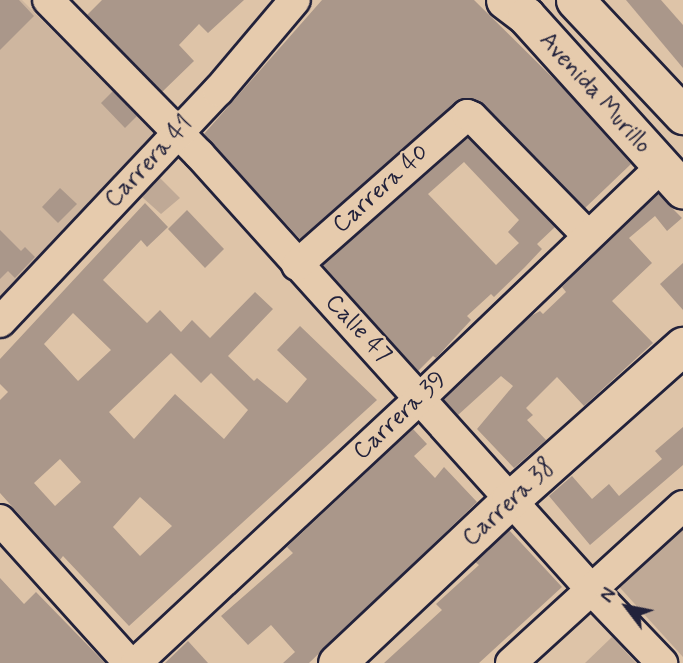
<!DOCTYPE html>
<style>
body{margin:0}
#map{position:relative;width:683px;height:663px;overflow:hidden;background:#dec4a8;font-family:Mynerve,sans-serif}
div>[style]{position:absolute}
.built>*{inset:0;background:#ceb69f}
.green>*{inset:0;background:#bfa996}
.building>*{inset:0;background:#aa978a}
.roads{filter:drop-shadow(2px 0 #22223b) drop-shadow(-2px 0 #22223b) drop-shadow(0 2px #22223b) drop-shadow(0 -2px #22223b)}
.minor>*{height:30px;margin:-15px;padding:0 15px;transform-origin:15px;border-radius:15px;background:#e6cbad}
.major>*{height:37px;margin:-18.5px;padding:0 18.5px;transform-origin:18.5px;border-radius:18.5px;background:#e6cbad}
span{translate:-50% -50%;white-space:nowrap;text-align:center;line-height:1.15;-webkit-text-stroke:5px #e6cbad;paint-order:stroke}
.street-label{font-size:24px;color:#22223b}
.north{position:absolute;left:592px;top:572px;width:70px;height:70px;-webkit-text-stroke:5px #e6cbad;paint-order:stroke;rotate:302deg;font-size:19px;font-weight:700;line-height:28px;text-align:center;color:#22223b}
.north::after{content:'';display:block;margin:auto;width:24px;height:32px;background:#22223b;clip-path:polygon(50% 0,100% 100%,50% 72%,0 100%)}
</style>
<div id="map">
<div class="built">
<i style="clip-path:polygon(0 0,22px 0,158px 138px,0 307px)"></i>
</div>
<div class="green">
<i style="clip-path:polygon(159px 177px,180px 198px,161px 214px,142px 197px)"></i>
<i style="clip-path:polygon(683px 516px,683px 657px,613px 580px)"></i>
<i style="clip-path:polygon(612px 637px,636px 663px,585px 663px)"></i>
</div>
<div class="building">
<i style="clip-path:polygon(0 0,19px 0,34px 16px,0 50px)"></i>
<i style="clip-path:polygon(102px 0,244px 0,208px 33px,199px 24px,179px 45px,194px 61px,162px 92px,87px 15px)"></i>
<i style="clip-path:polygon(322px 0,474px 0,561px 86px,631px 164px,585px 208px,485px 105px,463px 98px,300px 239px,204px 134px)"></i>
<i style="clip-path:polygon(626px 0,661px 0,683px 25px,683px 68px)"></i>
<i style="clip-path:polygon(113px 91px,137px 116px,125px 128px,101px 103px)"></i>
<i style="clip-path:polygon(evenodd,468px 138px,555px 227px,537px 244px,542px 249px,525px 267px,494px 297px,491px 294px,467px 316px,471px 320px,436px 358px,433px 356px,418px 371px,323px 265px,468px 138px,464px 162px,519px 220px,508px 232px,519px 243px,496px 265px,428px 194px,464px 162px)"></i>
<i style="clip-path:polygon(60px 188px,77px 204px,58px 223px,42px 207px)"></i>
<i style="clip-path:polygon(658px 194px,682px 218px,667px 231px,655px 216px,629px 238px,652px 263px,612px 301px,653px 343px,584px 406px,557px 377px,526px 408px,533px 415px,527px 420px,546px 440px,514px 468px,477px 429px,513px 386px,501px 376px,458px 415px,444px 400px,531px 316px,540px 311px,543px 314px,566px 292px,562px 287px)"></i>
<i style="clip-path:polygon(evenodd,145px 203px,168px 227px,147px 247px,141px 240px,103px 280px,147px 323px,160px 310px,181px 332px,192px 320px,210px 338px,255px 292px,273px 309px,228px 356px,254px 381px,257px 378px,287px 403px,307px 379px,277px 350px,300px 326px,377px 400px,129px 626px,63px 556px,60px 560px,0 493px,0 400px,8px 392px,0 384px,0 359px,145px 203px,73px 313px,111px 350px,78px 381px,44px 344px,73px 313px,145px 203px,171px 353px,201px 383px,211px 373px,248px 410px,224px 439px,175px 394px,134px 439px,109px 412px,171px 353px,145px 203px,60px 459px,81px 482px,55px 506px,34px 483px,60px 459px,145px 203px,140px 497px,172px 526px,140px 556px,113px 527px,140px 497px)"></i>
<i style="clip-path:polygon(187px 210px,224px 249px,205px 268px,168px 229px)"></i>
<i style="clip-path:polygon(0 230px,21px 251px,25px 247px,35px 257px,15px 278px,8px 271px,0 279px)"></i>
<i style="clip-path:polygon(683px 263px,683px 310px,660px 284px)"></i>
<i style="clip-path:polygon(683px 427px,683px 465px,590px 545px,549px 496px,572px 476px,592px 499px,609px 484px,619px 496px,662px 459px,655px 451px)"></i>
<i style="clip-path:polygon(413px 429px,427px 444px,414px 456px,435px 478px,444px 467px,477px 502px,309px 663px,283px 663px,295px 652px,271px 625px,248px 645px,221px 616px,293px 553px,287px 547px)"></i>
<i style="clip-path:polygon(509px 530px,562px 587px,479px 663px,384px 663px,442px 610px,436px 604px,479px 565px,475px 562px)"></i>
<i style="clip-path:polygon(0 578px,24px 604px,36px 592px,105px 663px,0 663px)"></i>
<i style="clip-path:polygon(188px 641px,208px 663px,165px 663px)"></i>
</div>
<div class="roads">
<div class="minor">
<i style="left:48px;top:0;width:216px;rotate:45.6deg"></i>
<i style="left:199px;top:154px;width:586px;rotate:47.98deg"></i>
<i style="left:591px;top:589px;width:103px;rotate:46.2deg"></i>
<i style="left:297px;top:265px;width:227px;rotate:-41.4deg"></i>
<i style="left:467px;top:115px;width:5px;rotate:22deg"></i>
<i style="left:472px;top:117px;width:166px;rotate:45.7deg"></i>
<i style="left:0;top:322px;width:318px;rotate:-46.7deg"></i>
<i style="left:218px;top:91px;width:119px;rotate:-49.8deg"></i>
<i style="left:0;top:520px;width:193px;rotate:47.9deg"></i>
<i style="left:136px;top:663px;width:381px;rotate:-43deg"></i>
<i style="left:415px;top:403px;width:341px;rotate:-43.8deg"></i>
<i style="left:511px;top:663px;width:233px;rotate:-42.4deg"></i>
</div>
<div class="major">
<i style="left:505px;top:0;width:26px;rotate:37deg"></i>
<i style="left:526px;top:16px;width:234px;rotate:47.9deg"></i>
<i style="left:575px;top:0;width:158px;rotate:46.8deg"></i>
<i style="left:337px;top:663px;width:238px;rotate:-43.3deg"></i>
<i style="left:510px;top:500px;width:232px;rotate:-41.7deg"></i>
</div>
</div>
<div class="street-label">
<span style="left:595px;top:93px;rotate:48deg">Avenida Murillo</span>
<span style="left:149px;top:162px;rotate:-47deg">Carrera 41</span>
<span style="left:381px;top:189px;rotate:-42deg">Carrera 40</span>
<span style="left:358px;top:329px;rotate:47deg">Calle 47</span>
<span style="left:400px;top:416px;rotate:-43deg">Carrera 39</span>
<span style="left:509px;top:503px;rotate:-43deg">Carrera 38</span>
</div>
<div class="north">N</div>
</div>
